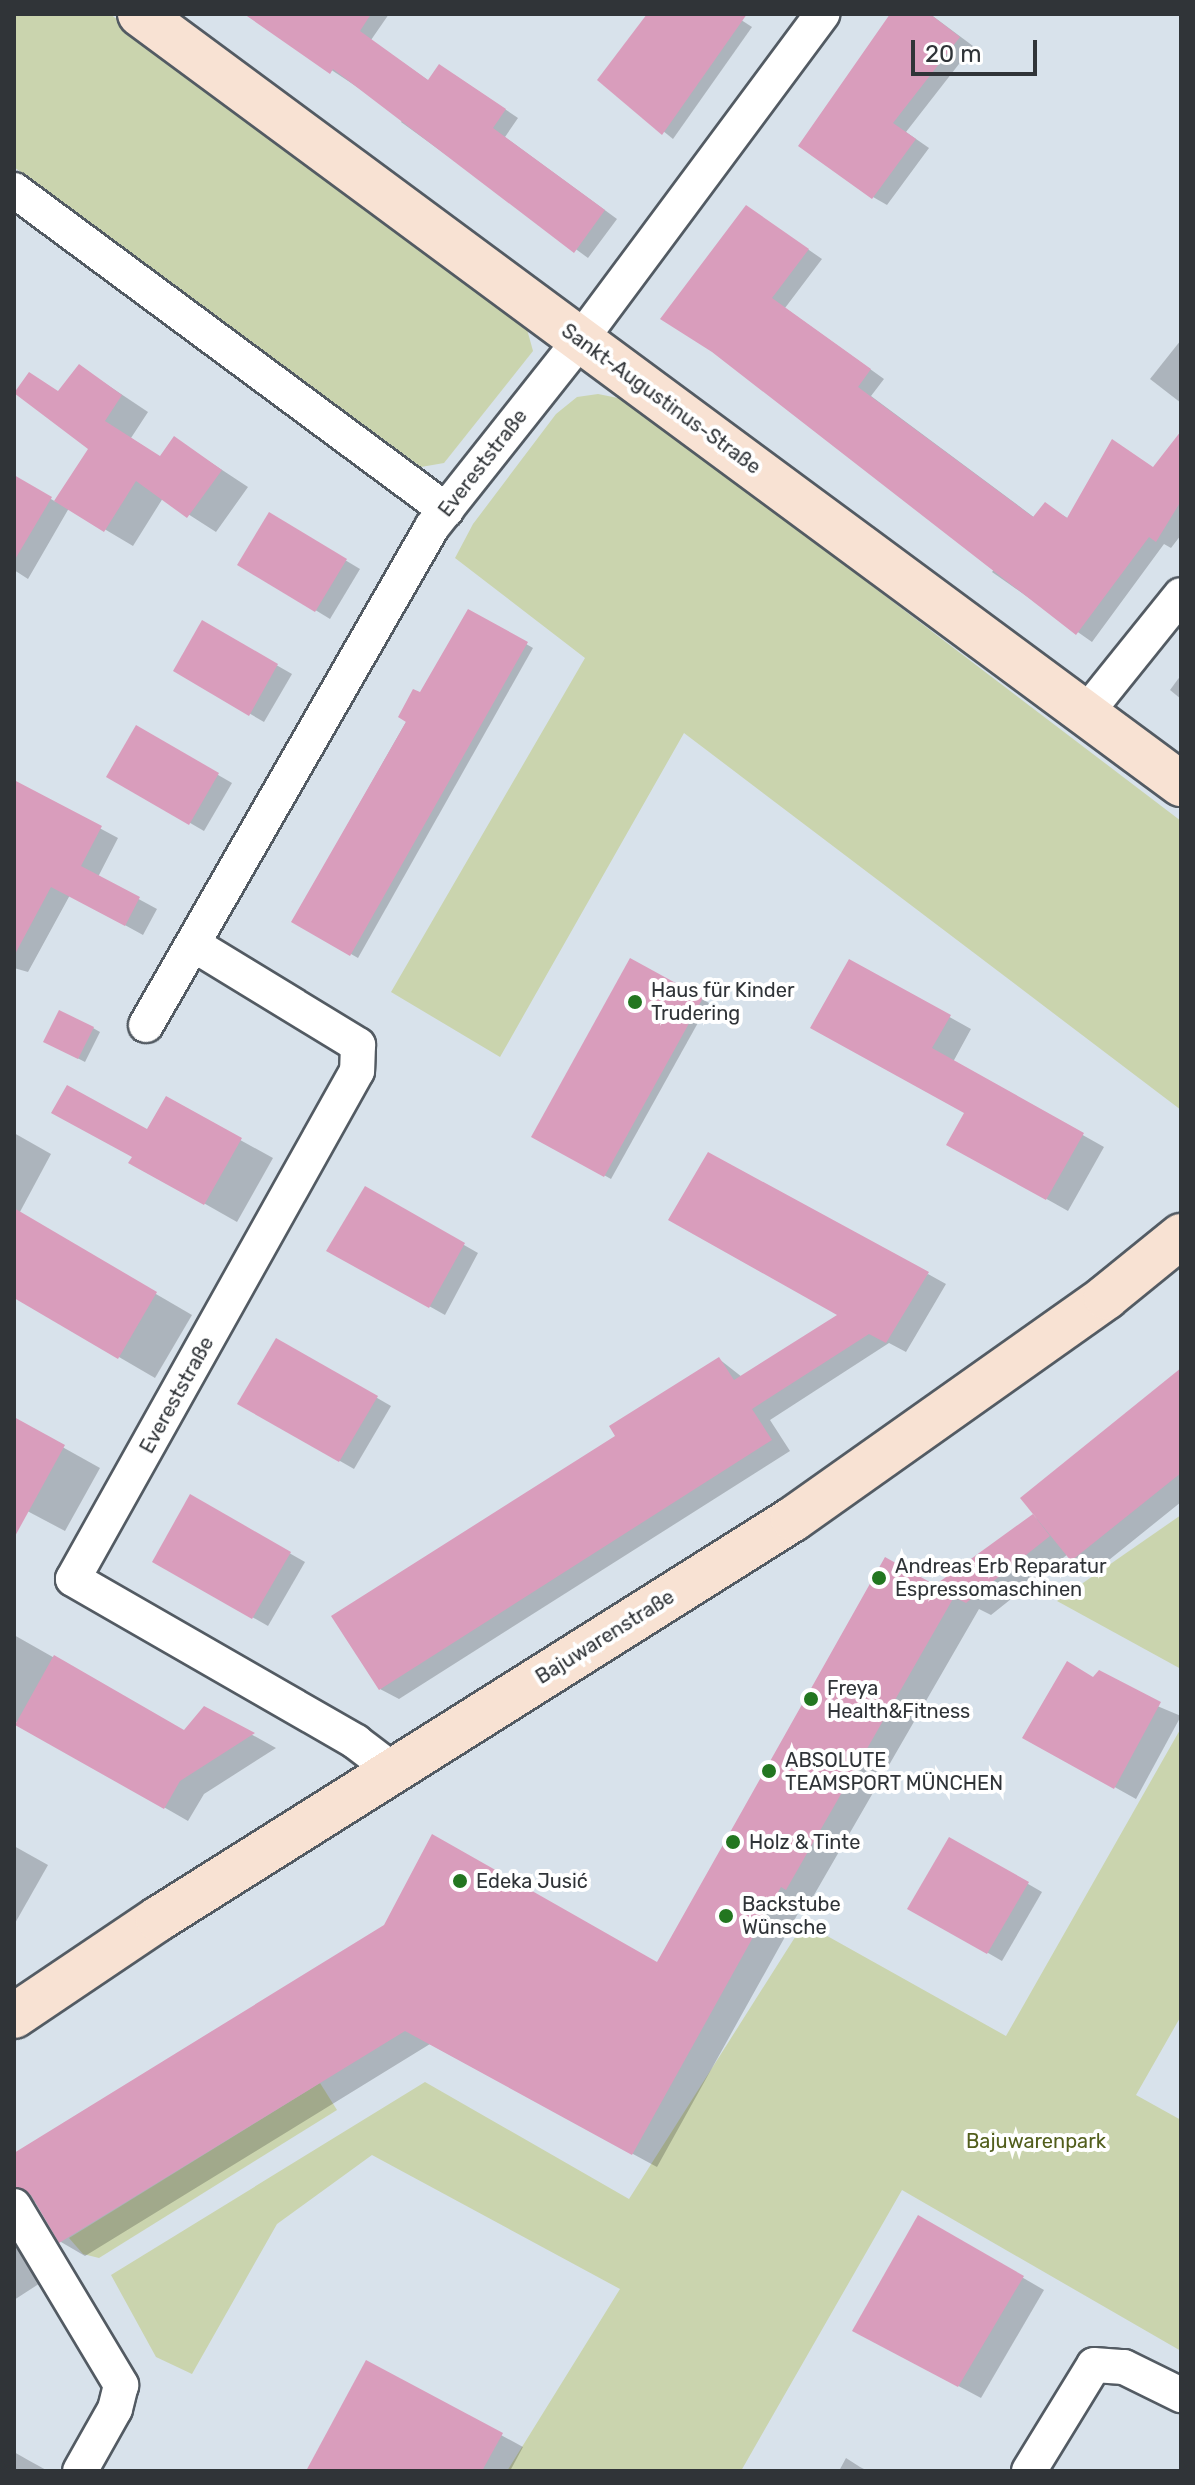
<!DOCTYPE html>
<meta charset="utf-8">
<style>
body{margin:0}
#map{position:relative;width:1195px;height:2485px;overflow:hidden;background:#d8e2eb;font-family:Rubik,sans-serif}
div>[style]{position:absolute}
.green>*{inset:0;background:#cad4ae}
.shadow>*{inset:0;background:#0003}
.building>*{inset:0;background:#d99dbc}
.roads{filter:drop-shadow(2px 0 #535b63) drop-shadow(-2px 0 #535b63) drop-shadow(0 2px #535b63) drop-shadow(0 -2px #535b63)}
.street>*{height:34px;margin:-17px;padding:0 17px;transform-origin:17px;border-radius:17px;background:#fff}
.secondary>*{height:44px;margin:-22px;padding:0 22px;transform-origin:22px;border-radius:22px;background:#f8e2d3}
.dots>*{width:22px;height:22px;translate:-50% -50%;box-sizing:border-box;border:4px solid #fff;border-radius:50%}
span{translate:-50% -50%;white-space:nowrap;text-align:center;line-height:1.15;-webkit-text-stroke:8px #fff;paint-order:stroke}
.street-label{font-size:20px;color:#303438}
.poi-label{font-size:20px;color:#303438}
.left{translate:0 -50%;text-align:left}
.park-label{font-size:20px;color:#525e1c}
.frame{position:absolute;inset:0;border:16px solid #303438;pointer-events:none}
.scale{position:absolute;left:911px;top:40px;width:126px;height:36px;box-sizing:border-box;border:4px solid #303438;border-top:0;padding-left:10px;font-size:24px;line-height:28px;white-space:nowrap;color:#303438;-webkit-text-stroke:6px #fff;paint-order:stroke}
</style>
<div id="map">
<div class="green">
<i style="clip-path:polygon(14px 14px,110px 14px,525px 322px,533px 351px,444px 463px,421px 467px,14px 167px)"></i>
<i style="clip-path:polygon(598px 394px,628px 400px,1181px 821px,1181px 1110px,684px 733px,500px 1057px,391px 992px,585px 658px,455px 558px,473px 524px,556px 414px,577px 397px)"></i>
<i style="clip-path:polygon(1181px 1515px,1181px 1669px,1057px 1601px)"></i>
<i style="clip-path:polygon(1181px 1728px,1181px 2016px,1136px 2095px,1181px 2120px,1181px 2351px,902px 2190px,741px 2471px,507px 2471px,620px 2289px,372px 2155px,277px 2224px,192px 2374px,156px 2357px,111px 2275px,425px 2082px,629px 2199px,804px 1923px,1006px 2036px)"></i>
<i style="clip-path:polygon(320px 2083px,337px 2110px,99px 2258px,83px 2254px,69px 2238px)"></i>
</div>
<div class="shadow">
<i style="clip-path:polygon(247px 14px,389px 14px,371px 40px,429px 81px,453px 74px,518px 118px,505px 137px,617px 219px,588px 258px,401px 122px,404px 118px)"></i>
<i style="clip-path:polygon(650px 14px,732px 14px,752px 27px,673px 139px,600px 80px)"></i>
<i style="clip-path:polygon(894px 14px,930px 14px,973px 46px,906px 132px,929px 148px,887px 205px,873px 197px)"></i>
<i style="clip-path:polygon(747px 207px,822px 259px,785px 308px,884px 379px,871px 396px,1035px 518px,1046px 505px,1069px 519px,1154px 468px,1181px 434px,1181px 535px,1171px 548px,1164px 544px,1092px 642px,992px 572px,996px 567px,713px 350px)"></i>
<i style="clip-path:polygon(1181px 340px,1181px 403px,1150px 379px)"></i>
<i style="clip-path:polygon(79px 366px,148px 412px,131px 438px,161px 458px,175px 439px,248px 487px,216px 532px,163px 498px,133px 546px,69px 508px,28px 579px,14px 570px,14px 477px,56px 502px,91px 448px,60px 393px)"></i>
<i style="clip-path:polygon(270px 515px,360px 569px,330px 619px,240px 564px)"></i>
<i style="clip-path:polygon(469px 611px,533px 648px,358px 958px,293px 921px)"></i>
<i style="clip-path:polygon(203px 623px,292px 674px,264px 722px,175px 670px)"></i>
<i style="clip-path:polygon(1181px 675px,1181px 699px,1170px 690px)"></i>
<i style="clip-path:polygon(137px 728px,232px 783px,204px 831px,109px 776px)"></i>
<i style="clip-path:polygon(14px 782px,118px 838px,98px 877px,157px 909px,143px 935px,70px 895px,28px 972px,14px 968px)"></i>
<i style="clip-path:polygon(631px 960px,709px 1003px,611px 1179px,534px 1136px)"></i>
<i style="clip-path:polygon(849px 961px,971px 1029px,953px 1062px,1104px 1147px,1068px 1211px,949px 1144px,966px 1113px)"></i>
<i style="clip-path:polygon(93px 1028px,100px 1032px,85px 1062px,52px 1045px)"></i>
<i style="clip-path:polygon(166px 1099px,273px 1158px,237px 1222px,163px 1180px,148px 1132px)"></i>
<i style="clip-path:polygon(14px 1133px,51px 1154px,14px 1223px)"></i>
<i style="clip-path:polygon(366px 1189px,478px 1253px,445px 1315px,329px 1250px)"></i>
<i style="clip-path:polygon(53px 1234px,192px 1315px,155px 1378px,16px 1297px)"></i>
<i style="clip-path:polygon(928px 1274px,946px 1284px,906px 1352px,889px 1343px,770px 1420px,790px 1451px,399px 1699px,380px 1689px,618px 1437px,719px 1359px,742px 1377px)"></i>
<i style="clip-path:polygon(277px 1340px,391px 1406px,354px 1469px,240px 1404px)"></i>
<i style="clip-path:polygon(1181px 1371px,1181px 1502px,1094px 1572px,1068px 1554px,991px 1615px,979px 1609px,810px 1902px,806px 1899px,657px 2167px,430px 2044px,85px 2256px,61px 2242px,35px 2202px,28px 2202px,48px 2278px,14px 2300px,14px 2161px,385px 1927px,658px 1965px,935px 1588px,1033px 1516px,1041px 1521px)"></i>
<i style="clip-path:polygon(14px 1420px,100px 1468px,65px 1531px,14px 1504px)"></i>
<i style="clip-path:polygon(191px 1497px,305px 1562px,268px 1626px,154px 1561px)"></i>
<i style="clip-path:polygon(14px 1635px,185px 1732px,204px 1708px,276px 1748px,204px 1794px,188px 1821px,14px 1721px)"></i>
<i style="clip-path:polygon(1093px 1679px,1181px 1716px,1136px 1799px,1025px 1737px)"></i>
<i style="clip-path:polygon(950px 1839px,1042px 1892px,1002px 1961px,910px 1908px)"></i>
<i style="clip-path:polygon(14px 1846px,48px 1865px,14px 1925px)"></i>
<i style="clip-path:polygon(919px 2218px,1044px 2290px,981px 2398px,876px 2342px)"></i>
<i style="clip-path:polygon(367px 2362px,523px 2447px,510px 2471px,308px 2471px)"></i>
<i style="clip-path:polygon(14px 2452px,28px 2460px,48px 2471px,14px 2471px)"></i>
<i style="clip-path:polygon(846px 2458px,860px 2467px,868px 2471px,839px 2471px)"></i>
</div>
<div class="building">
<i style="clip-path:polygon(244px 14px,371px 14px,360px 31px,428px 80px,439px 64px,506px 109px,493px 128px,605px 210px,574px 253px,333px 69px,330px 74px)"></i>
<i style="clip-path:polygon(647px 14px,747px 14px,662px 135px,597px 80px)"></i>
<i style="clip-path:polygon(890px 14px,930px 14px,960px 37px,893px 123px,916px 139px,872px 199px,798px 146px)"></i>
<i style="clip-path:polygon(746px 205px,809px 249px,772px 298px,871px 369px,858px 387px,1033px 517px,1045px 502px,1067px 518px,1112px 439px,1153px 467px,1181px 431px,1181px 501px,1156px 542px,1149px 537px,1076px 635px,712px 352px,660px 319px)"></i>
<i style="clip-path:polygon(79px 364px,122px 395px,105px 421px,160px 456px,174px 436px,222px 470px,187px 518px,136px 481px,104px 532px,54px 501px,88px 449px,14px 393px,29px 372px,58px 391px)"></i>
<i style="clip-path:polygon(14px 475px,52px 497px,14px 561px)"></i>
<i style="clip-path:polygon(269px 512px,347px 559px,315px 612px,237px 565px)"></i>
<i style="clip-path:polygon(468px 609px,528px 642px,350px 956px,291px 922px,406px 722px,398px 717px,413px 689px,420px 692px)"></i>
<i style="clip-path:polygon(202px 620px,278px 664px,249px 716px,173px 671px)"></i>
<i style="clip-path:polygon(136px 725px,219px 773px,189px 825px,106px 777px)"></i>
<i style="clip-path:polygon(14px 780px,102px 826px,81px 866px,140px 897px,125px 926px,51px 887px,14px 956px)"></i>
<i style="clip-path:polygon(630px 958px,703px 998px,604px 1177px,531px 1137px)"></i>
<i style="clip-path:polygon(849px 959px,951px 1015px,932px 1048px,1084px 1133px,1046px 1200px,946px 1145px,964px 1113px,810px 1028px)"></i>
<i style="clip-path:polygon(59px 1010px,94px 1027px,78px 1059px,43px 1042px)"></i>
<i style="clip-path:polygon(67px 1085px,147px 1129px,166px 1096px,242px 1138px,204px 1205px,128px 1163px,132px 1157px,51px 1113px)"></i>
<i style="clip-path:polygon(708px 1152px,929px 1272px,886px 1343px,869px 1334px,752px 1409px,772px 1440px,379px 1690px,331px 1616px,615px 1436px,609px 1426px,719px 1357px,734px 1380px,837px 1315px,668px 1220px)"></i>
<i style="clip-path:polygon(365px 1186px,465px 1243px,429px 1308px,326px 1251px)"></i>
<i style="clip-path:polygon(14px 1208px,157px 1292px,118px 1359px,14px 1298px)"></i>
<i style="clip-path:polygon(276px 1338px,378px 1396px,339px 1462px,237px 1404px)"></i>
<i style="clip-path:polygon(1181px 1368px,1181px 1473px,1071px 1561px,1020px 1498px)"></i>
<i style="clip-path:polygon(14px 1417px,65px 1445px,14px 1538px)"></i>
<i style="clip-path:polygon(190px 1494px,291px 1552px,252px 1619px,152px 1562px)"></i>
<i style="clip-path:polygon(1033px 1514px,1050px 1536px,966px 1603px,954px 1597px,786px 1890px,781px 1887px,632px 2155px,405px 2031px,59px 2243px,31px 2195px,14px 2186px,14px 2153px,384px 1925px,432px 1834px,657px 1962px,885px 1557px,935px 1585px)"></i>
<i style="clip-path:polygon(54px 1655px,184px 1730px,204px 1706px,255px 1733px,180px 1781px,164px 1809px,15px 1725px)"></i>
<i style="clip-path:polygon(1067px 1661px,1093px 1677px,1099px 1670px,1161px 1702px,1114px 1789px,1022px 1738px)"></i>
<i style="clip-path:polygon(949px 1837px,1029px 1882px,987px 1954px,907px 1909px)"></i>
<i style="clip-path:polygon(918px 2215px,1024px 2276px,958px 2387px,852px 2331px)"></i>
<i style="clip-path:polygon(366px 2360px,503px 2433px,482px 2471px,306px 2471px)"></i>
</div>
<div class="roads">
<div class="street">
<i style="left:14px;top:190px;width:538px;rotate:36.53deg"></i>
<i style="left:1086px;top:713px;width:151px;rotate:-51.2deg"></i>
<i style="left:196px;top:946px;width:190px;rotate:31.4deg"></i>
<i style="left:358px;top:1045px;width:26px;rotate:92deg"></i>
<i style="left:357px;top:1071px;width:582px;rotate:119.21deg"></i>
<i style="left:73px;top:1579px;width:327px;rotate:29.9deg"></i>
<i style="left:356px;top:1742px;width:48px;rotate:37.3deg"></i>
<i style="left:146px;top:1025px;width:574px;rotate:-60.13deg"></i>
<i style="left:432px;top:527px;width:240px;rotate:-51.6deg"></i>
<i style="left:581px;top:339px;width:405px;rotate:-53.4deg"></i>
<i style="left:14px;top:2206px;width:209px;rotate:59.1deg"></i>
<i style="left:121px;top:2385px;width:25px;rotate:104deg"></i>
<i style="left:115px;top:2409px;width:71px;rotate:119.4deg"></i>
<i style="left:1029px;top:2471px;width:124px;rotate:-58.5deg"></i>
<i style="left:1094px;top:2365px;width:30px;rotate:4deg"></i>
<i style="left:1124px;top:2367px;width:64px;rotate:26.2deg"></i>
</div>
<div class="secondary">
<i style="left:140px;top:14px;width:1295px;rotate:36.49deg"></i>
<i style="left:14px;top:2016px;width:174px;rotate:-34deg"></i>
<i style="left:158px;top:1919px;width:750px;rotate:-32.21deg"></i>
<i style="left:793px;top:1519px;width:384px;rotate:-35.3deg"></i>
<i style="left:1106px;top:1297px;width:97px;rotate:-39.1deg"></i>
</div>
</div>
<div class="dots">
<i style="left:635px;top:1002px;background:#237620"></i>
<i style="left:879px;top:1578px;background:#237620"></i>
<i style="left:811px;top:1699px;background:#237620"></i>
<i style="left:769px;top:1771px;background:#237620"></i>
<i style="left:733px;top:1842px;background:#237620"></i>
<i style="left:460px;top:1881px;background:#237620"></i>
<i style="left:726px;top:1916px;background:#237620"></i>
</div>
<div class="street-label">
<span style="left:661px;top:399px;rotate:36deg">Sankt-Augustinus-Straße</span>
<span style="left:483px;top:463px;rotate:-52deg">Evereststraße</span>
<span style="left:177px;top:1395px;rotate:-61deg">Evereststraße</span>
<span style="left:605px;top:1637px;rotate:-32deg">Bajuwarenstraße</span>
</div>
<div class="poi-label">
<span class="left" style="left:651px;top:1002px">Haus für Kinder<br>Trudering</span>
<span class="left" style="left:895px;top:1578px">Andreas Erb Reparatur<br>Espressomaschinen</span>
<span class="left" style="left:827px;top:1700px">Freya<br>Health&amp;Fitness</span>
<span class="left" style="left:785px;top:1772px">ABSOLUTE<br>TEAMSPORT MÜNCHEN</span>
<span class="left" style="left:749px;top:1842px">Holz &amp; Tinte</span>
<span class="left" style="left:476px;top:1881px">Edeka Jusić</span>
<span class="left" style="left:742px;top:1916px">Backstube<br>Wünsche</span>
</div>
<div class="park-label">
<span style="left:1036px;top:2141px">Bajuwarenpark</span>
</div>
<div class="frame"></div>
<div class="scale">20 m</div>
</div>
